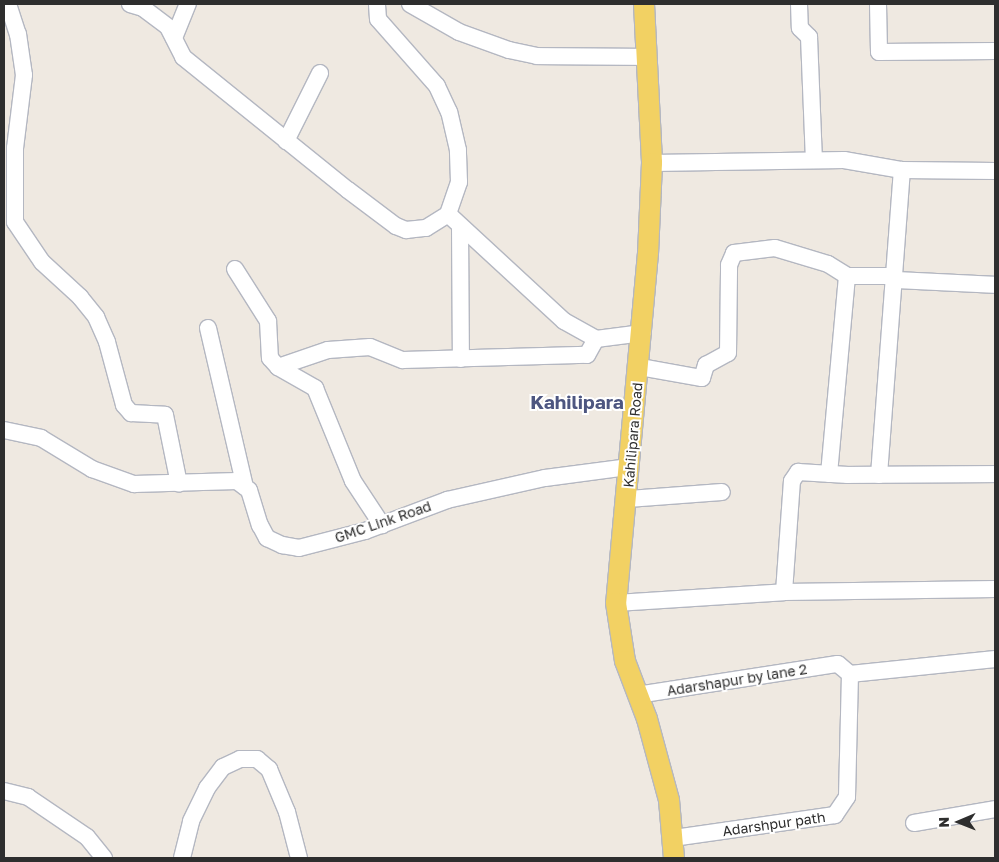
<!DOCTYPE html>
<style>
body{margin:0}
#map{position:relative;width:999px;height:862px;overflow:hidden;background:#efe9e1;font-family:"Golos Text",sans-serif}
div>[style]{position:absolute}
.roads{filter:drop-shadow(1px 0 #b4b7c1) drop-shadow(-1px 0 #b4b7c1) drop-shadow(0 1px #b4b7c1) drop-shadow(0 -1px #b4b7c1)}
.minor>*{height:16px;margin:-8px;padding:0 8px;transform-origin:8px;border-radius:8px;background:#fff}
.major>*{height:20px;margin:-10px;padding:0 10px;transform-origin:10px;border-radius:10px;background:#f2d163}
span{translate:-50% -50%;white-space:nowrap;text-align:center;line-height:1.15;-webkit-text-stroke:4px #fff;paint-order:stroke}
.street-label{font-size:14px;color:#2e2e2e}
.district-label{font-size:19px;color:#4d5680;font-weight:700}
.frame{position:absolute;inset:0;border:5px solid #2e2e2e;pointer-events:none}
.north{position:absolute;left:934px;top:797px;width:50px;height:50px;-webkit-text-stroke:4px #fff;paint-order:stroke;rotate:269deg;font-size:14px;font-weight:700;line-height:20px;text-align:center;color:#2e2e2e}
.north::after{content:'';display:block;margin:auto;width:18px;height:22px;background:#2e2e2e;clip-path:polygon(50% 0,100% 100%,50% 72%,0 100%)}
</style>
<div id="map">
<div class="roads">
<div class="minor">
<i style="left:8px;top:4px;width:32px;rotate:72deg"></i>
<i style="left:18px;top:34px;width:41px;rotate:81.7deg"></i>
<i style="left:24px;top:75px;width:74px;rotate:97deg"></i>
<i style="left:15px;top:148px;width:74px;rotate:90deg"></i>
<i style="left:15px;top:222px;width:48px;rotate:56deg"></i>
<i style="left:42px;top:262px;width:52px;rotate:42.6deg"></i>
<i style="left:80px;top:297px;width:26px;rotate:51deg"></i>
<i style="left:96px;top:317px;width:27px;rotate:66deg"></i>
<i style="left:107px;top:342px;width:65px;rotate:74.9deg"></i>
<i style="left:124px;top:405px;width:11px;rotate:49deg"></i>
<i style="left:131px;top:413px;width:34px;rotate:3deg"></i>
<i style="left:165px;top:415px;width:70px;rotate:78.5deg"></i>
<i style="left:130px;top:4px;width:14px;rotate:17deg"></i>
<i style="left:143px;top:8px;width:31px;rotate:37deg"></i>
<i style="left:168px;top:27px;width:34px;rotate:63deg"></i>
<i style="left:183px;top:57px;width:212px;rotate:38.9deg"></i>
<i style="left:348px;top:190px;width:60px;rotate:36.9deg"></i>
<i style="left:396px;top:226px;width:11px;rotate:22deg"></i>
<i style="left:406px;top:230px;width:20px;rotate:-6deg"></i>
<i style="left:426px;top:228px;width:26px;rotate:-32deg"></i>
<i style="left:448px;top:214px;width:34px;rotate:-71deg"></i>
<i style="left:459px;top:182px;width:32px;rotate:-92deg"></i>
<i style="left:458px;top:150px;width:39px;rotate:-103deg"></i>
<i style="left:449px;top:112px;width:29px;rotate:-115deg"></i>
<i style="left:437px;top:86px;width:89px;rotate:-131.4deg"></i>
<i style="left:378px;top:19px;width:15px;rotate:-94deg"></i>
<i style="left:410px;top:4px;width:56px;rotate:29.7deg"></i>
<i style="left:459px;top:32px;width:53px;rotate:19.8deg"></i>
<i style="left:509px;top:50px;width:29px;rotate:12deg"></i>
<i style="left:537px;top:56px;width:110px;rotate:0.5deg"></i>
<i style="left:799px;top:4px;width:24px;rotate:88deg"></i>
<i style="left:800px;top:28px;width:13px;rotate:45deg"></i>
<i style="left:809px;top:37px;width:123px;rotate:87.7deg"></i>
<i style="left:878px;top:4px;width:48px;rotate:88.8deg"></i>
<i style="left:879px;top:52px;width:116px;rotate:-0.5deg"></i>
<i style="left:174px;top:38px;width:37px;rotate:-68deg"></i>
<i style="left:286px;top:141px;width:76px;rotate:-63.4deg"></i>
<i style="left:652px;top:163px;width:192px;rotate:-0.9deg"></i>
<i style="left:844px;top:160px;width:59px;rotate:9.8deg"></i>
<i style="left:902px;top:170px;width:93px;rotate:0.6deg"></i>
<i style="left:448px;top:214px;width:158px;rotate:42.7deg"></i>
<i style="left:564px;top:321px;width:37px;rotate:29deg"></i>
<i style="left:596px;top:339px;width:47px;rotate:-7.3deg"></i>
<i style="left:460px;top:226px;width:133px;rotate:89.6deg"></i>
<i style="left:235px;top:269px;width:62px;rotate:57.6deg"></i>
<i style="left:268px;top:321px;width:37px;rotate:87deg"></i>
<i style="left:270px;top:358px;width:12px;rotate:48deg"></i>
<i style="left:278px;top:367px;width:43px;rotate:29.6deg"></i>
<i style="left:315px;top:388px;width:100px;rotate:67.8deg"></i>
<i style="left:353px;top:481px;width:53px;rotate:56.6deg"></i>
<i style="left:894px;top:280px;width:101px;rotate:2.8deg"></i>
<i style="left:208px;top:328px;width:163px;rotate:76.9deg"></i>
<i style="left:278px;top:367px;width:53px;rotate:-18.8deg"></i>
<i style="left:328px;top:350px;width:42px;rotate:-4.1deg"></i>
<i style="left:370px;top:347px;width:35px;rotate:22deg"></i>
<i style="left:403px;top:360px;width:184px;rotate:-1.6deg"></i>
<i style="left:587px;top:355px;width:18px;rotate:-61deg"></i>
<i style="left:640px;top:367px;width:63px;rotate:10.1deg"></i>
<i style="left:702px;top:378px;width:14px;rotate:-73deg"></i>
<i style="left:706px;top:365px;width:25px;rotate:-29deg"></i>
<i style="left:728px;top:353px;width:88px;rotate:-89.3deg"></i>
<i style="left:729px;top:265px;width:13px;rotate:-67deg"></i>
<i style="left:734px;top:253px;width:41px;rotate:-7deg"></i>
<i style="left:775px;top:248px;width:55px;rotate:16.8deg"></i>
<i style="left:828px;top:264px;width:22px;rotate:32deg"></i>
<i style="left:847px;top:276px;width:47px"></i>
<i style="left:4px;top:430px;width:38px;rotate:12deg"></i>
<i style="left:41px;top:438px;width:60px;rotate:31.3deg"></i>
<i style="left:92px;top:469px;width:45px;rotate:19.7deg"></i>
<i style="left:134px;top:484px;width:103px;rotate:-1.7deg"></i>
<i style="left:237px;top:481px;width:15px;rotate:37deg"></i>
<i style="left:249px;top:490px;width:37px;rotate:73deg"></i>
<i style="left:260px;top:525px;width:15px;rotate:62deg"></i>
<i style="left:267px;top:538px;width:17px;rotate:25deg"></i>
<i style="left:282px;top:545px;width:17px;rotate:10deg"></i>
<i style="left:299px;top:548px;width:68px;rotate:-14.4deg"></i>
<i style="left:365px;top:531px;width:88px;rotate:-20.7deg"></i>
<i style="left:447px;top:500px;width:100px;rotate:-12.7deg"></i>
<i style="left:545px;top:478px;width:85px;rotate:-7.5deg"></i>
<i style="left:829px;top:474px;width:199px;rotate:-84.8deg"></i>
<i style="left:879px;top:475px;width:306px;rotate:-85.7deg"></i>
<i style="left:627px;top:499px;width:95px;rotate:-4.2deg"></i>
<i style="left:784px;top:592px;width:111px;rotate:-85.9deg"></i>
<i style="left:792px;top:481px;width:11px;rotate:-56deg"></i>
<i style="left:798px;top:472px;width:50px;rotate:3.4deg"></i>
<i style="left:848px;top:475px;width:147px;rotate:-0.4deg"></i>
<i style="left:616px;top:603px;width:168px;rotate:-3.7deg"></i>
<i style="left:784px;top:592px;width:211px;rotate:-0.8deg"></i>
<i style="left:850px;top:674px;width:146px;rotate:-5.9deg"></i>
<i style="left:637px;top:695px;width:203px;rotate:-8.8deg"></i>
<i style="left:838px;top:664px;width:16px;rotate:40deg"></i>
<i style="left:850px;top:674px;width:123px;rotate:91.4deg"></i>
<i style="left:847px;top:797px;width:22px;rotate:124deg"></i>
<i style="left:835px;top:815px;width:164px;rotate:171.9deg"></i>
<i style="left:4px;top:791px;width:25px;rotate:14deg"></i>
<i style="left:28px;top:797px;width:71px;rotate:34.1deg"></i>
<i style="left:87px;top:837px;width:27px;rotate:51deg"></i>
<i style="left:914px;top:823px;width:82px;rotate:-9.8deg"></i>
<i style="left:182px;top:858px;width:38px;rotate:-76deg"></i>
<i style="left:191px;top:821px;width:37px;rotate:-64deg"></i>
<i style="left:207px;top:788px;width:26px;rotate:-53deg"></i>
<i style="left:223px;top:767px;width:19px;rotate:-25deg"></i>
<i style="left:240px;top:759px;width:17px"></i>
<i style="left:257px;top:759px;width:16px;rotate:40deg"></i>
<i style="left:269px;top:769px;width:47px;rotate:67.3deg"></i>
<i style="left:287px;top:812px;width:48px;rotate:75.4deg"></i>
</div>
<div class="major">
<i style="left:644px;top:4px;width:159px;rotate:87.1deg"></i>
<i style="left:652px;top:163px;width:90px;rotate:92.5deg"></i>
<i style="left:648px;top:253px;width:351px;rotate:95.2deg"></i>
<i style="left:616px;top:603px;width:59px;rotate:81.2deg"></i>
<i style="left:625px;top:661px;width:62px;rotate:69.2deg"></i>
<i style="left:647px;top:719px;width:84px;rotate:74.8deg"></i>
<i style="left:669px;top:800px;width:58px;rotate:85.1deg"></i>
</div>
</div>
<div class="street-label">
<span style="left:633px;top:435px;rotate:-85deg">Kahilipara Road</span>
<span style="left:383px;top:522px;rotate:-19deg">GMC Link Road</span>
<span style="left:737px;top:680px;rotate:-9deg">Adarshapur by lane 2</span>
<span style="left:774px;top:824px;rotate:-8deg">Adarshpur path</span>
</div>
<div class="district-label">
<span style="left:577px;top:402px">Kahilipara</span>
</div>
<div class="frame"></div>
<div class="north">N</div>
</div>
